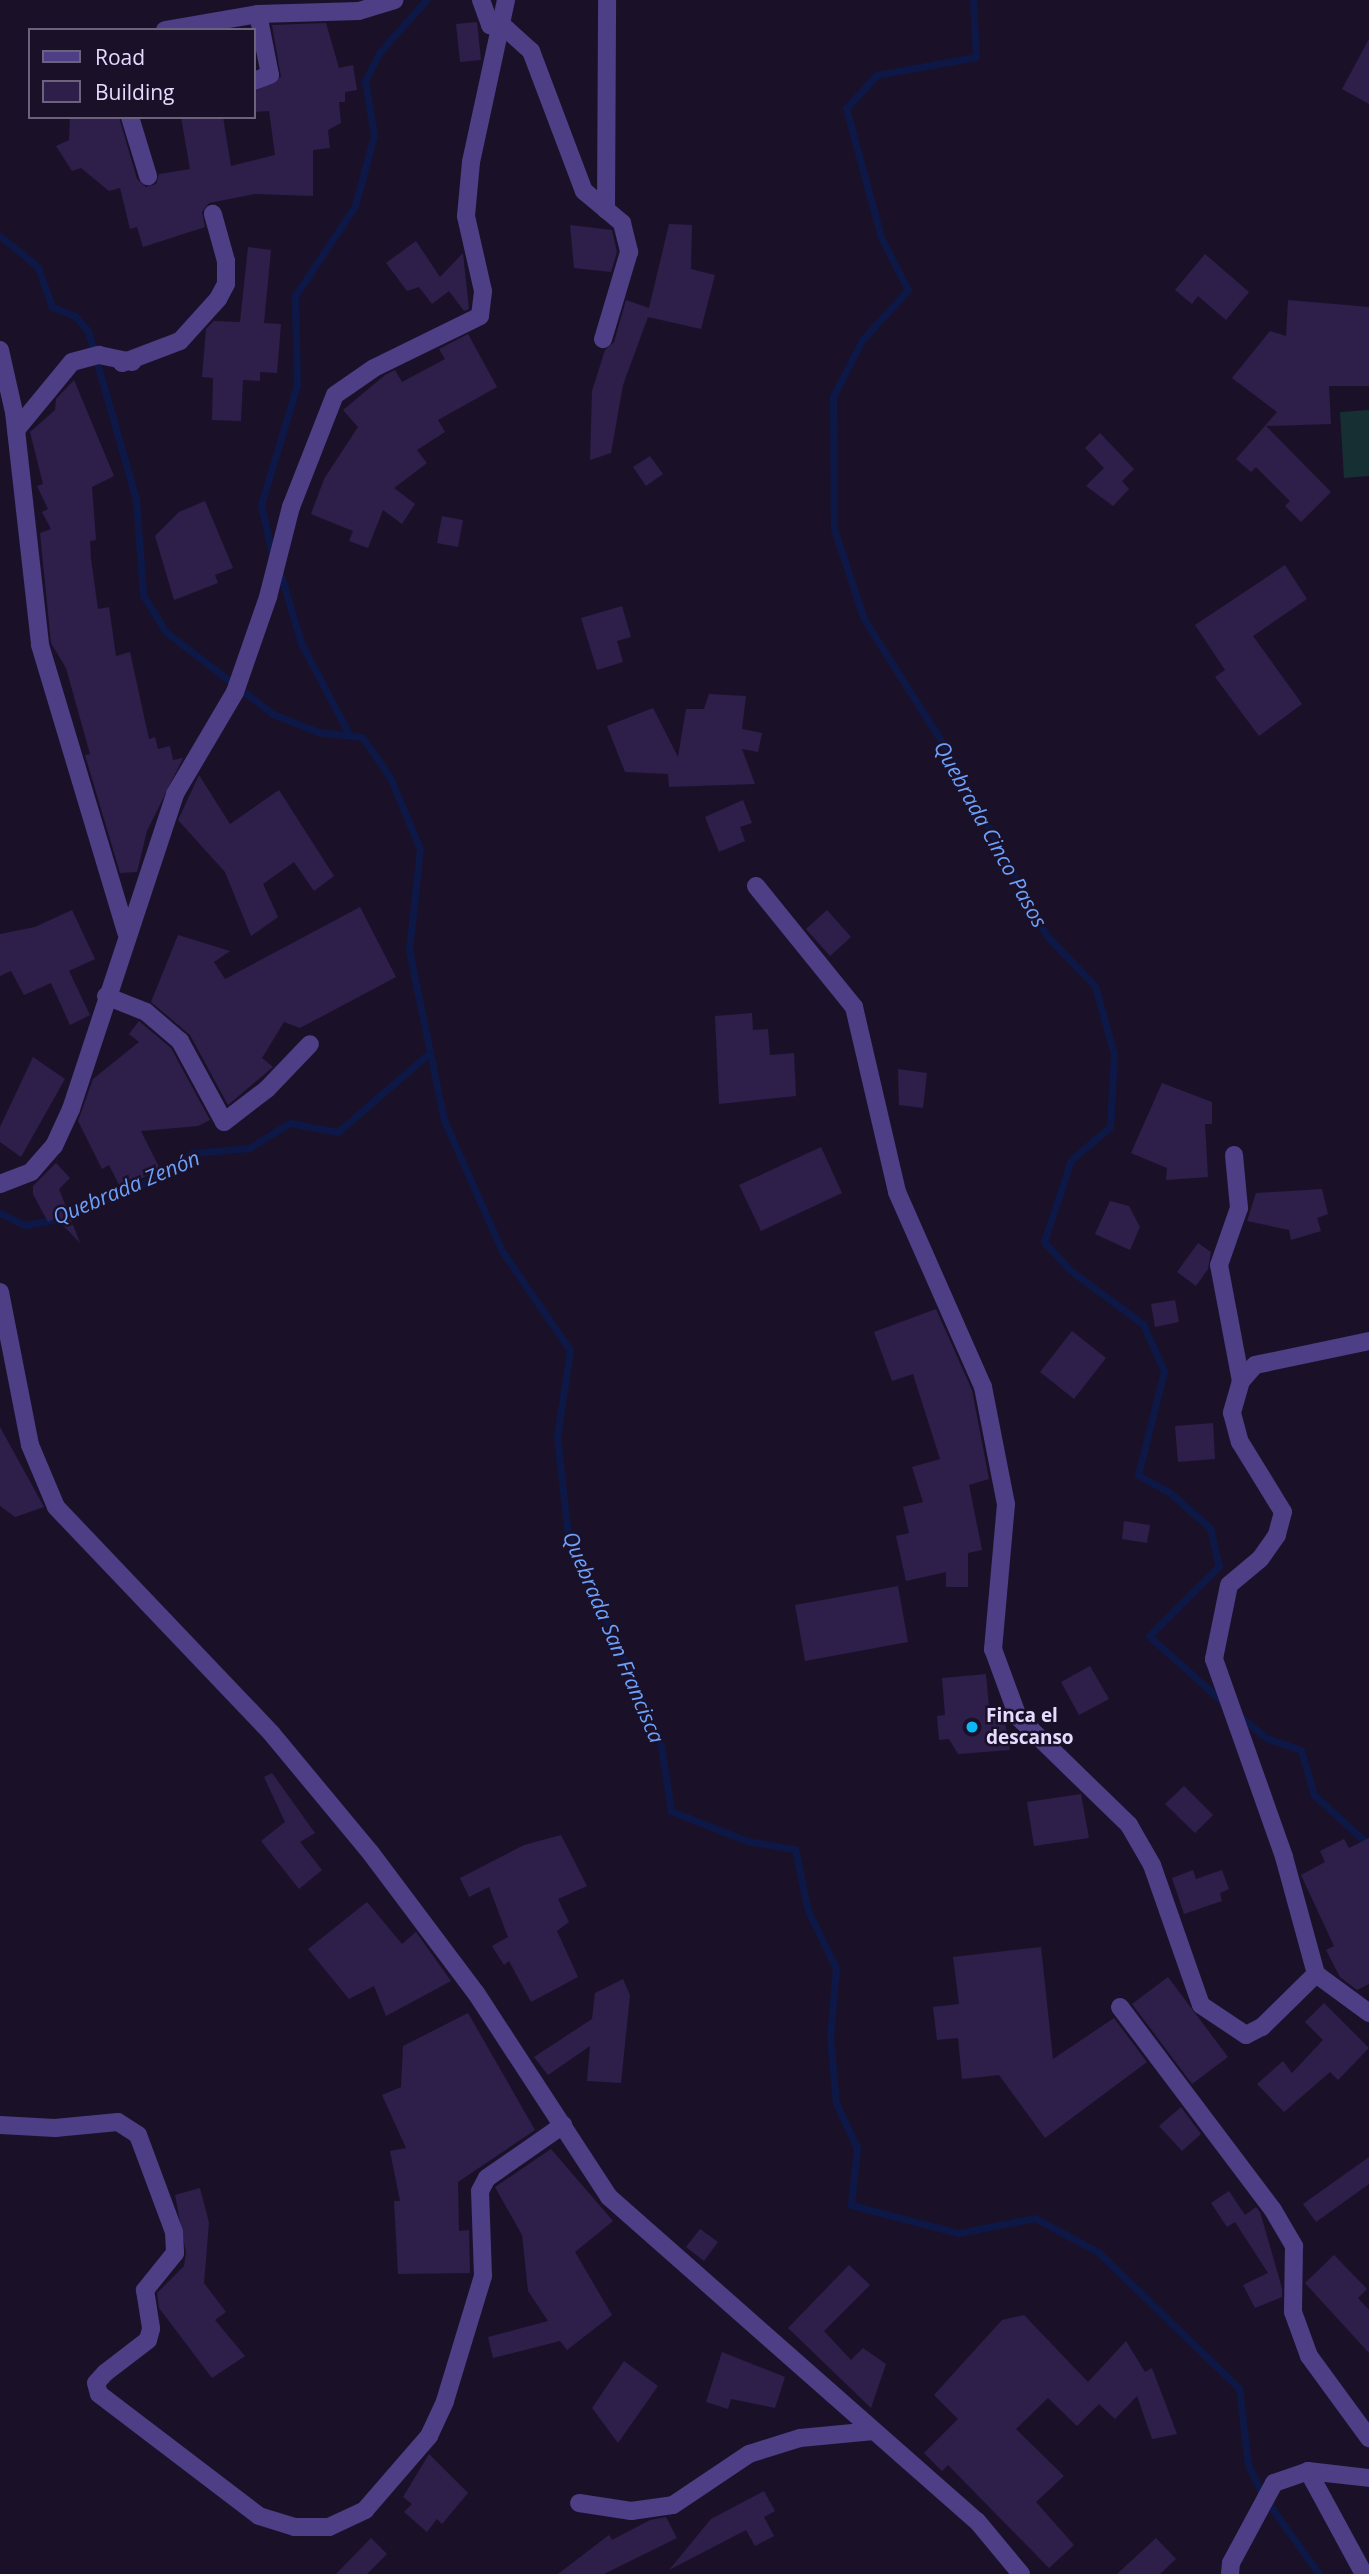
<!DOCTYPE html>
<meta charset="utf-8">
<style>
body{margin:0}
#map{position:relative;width:1369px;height:2574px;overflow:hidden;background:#1a1129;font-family:"Open Sans",sans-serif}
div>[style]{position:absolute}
.green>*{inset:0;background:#152f33}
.stream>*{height:7px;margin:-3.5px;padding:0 3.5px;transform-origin:3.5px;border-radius:3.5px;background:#0d1847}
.building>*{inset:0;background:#2e1e4a}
.minor>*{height:18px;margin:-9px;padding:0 9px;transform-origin:9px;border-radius:9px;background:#4d3e86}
.dots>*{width:19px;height:19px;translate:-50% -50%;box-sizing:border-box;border:4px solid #1a1129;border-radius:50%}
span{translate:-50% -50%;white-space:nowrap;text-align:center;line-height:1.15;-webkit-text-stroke:5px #1a1129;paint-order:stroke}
.poi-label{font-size:19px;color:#e5dbfe;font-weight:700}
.left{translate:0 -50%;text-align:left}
.water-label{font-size:21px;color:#6ca0fa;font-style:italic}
.legend{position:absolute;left:28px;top:28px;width:228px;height:91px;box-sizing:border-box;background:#1a1129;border:2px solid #6b627e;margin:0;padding:9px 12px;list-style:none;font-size:21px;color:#e5dbfe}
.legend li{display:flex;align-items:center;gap:14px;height:35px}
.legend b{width:35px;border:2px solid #6b627e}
</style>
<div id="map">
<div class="green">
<i style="clip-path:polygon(1369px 410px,1369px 476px,1344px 478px,1340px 412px)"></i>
</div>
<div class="stream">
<i style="left:973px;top:0;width:57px;rotate:87deg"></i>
<i style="left:976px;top:57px;width:101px;rotate:169.7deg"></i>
<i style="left:877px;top:75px;width:45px;rotate:133.2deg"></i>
<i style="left:846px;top:108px;width:134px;rotate:74.8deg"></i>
<i style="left:881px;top:237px;width:59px;rotate:63deg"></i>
<i style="left:908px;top:290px;width:68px;rotate:132.6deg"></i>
<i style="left:862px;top:340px;width:64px;rotate:117deg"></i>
<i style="left:833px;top:397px;width:132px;rotate:89.6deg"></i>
<i style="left:834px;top:529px;width:95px;rotate:71.6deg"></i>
<i style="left:864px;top:619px;width:165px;rotate:57.7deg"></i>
<i style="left:952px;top:758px;width:200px;rotate:62deg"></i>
<i style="left:1046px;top:935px;width:71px;rotate:46.1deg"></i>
<i style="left:1095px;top:986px;width:71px;rotate:74.4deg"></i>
<i style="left:1114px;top:1054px;width:73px;rotate:93.1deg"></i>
<i style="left:1110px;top:1127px;width:51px;rotate:139.8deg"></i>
<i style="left:1071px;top:1160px;width:86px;rotate:108.2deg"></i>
<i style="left:1044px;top:1242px;width:40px;rotate:47deg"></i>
<i style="left:1071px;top:1271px;width:89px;rotate:36.4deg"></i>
<i style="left:1143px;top:1324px;width:51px;rotate:65.9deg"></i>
<i style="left:1164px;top:1371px;width:107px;rotate:104deg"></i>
<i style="left:1138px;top:1475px;width:35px;rotate:29deg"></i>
<i style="left:1169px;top:1492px;width:55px;rotate:41.3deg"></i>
<i style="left:1210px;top:1528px;width:39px;rotate:77deg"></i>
<i style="left:1219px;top:1566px;width:99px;rotate:135deg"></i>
<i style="left:1149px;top:1636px;width:101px;rotate:41.8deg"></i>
<i style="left:0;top:236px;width:49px;rotate:39.2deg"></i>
<i style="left:38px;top:267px;width:42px;rotate:70.7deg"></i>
<i style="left:52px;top:307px;width:25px;rotate:21deg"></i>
<i style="left:75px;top:316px;width:20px;rotate:49deg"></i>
<i style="left:88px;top:331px;width:175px;rotate:74.1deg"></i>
<i style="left:136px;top:499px;width:96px;rotate:85.8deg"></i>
<i style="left:143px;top:595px;width:44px;rotate:58.1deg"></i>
<i style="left:166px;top:632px;width:135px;rotate:37.5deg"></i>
<i style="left:273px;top:714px;width:48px;rotate:21.8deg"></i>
<i style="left:318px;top:732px;width:44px;rotate:6.5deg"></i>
<i style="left:362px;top:737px;width:49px;rotate:55deg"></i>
<i style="left:390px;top:777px;width:78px;rotate:67.4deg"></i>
<i style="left:420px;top:849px;width:102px;rotate:96.2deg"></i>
<i style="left:409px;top:950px;width:174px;rotate:78.4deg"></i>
<i style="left:444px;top:1120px;width:143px;rotate:66.1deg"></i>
<i style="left:502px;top:1251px;width:120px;rotate:55.5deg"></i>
<i style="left:570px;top:1350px;width:88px;rotate:98.5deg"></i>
<i style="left:557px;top:1437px;width:99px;rotate:83.6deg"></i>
<i style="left:568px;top:1535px;width:224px;rotate:65.7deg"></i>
<i style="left:660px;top:1739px;width:73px;rotate:81.3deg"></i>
<i style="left:671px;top:1811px;width:82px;rotate:21.5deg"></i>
<i style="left:747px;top:1841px;width:49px;rotate:9.5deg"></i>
<i style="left:795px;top:1849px;width:63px;rotate:78.2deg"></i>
<i style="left:808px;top:1911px;width:64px;rotate:63.8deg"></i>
<i style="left:836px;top:1968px;width:69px;rotate:95deg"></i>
<i style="left:830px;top:2037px;width:66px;rotate:84.8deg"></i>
<i style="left:836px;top:2103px;width:50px;rotate:65deg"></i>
<i style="left:857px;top:2148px;width:57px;rotate:96deg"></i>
<i style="left:851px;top:2205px;width:111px;rotate:14.7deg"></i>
<i style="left:958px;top:2233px;width:78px;rotate:-11deg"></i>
<i style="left:1035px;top:2218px;width:72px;rotate:28.4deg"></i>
<i style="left:1098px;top:2252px;width:196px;rotate:44deg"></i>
<i style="left:1239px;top:2388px;width:78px;rotate:83.3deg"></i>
<i style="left:1248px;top:2465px;width:34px;rotate:64deg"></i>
<i style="left:1263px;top:2496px;width:96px;rotate:54.3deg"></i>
<i style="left:273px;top:558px;width:54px;rotate:-102.8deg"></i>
<i style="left:261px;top:505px;width:125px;rotate:-73.3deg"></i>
<i style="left:297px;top:385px;width:89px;rotate:-91.3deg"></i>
<i style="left:295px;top:296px;width:108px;rotate:-56.3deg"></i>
<i style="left:355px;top:206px;width:73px;rotate:-75deg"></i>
<i style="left:374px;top:135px;width:55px;rotate:-99.5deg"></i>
<i style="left:365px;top:81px;width:31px;rotate:-63deg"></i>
<i style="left:379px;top:53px;width:71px;rotate:-48.4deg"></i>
<i style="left:279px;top:569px;width:77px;rotate:73.4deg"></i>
<i style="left:301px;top:643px;width:101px;rotate:62.2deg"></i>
<i style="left:0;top:1213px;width:28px;rotate:26deg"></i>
<i style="left:25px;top:1225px;width:29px;rotate:-10deg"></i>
<i style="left:54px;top:1220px;width:96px;rotate:-22deg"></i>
<i style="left:143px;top:1184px;width:59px;rotate:-31.8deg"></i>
<i style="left:193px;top:1153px;width:56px;rotate:-5.1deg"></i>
<i style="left:249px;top:1148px;width:48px;rotate:-31.4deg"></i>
<i style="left:290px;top:1123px;width:49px;rotate:10.6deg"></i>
<i style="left:338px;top:1132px;width:119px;rotate:-40.9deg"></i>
<i style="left:1238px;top:1715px;width:36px;rotate:39deg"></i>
<i style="left:1266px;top:1738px;width:37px;rotate:19deg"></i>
<i style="left:1301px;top:1750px;width:47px;rotate:73.9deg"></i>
<i style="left:1314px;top:1795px;width:74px;rotate:42.3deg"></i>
</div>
<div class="building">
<i style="clip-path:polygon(477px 22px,481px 60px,460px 62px,456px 24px)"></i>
<i style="clip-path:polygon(326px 23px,339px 68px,353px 65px,357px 90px,345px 92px,345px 102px,339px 102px,341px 123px,328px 130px,330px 148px,313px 150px,313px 196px,255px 194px,209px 203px,202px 212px,205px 227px,143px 247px,137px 227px,130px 229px,120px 188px,109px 191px,81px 168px,72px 171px,56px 146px,69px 140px,70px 117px,119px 117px,137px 179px,146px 187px,156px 184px,159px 174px,190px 169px,181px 117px,223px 117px,231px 166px,275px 155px,269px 111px,254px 112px,254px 92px,281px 77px,272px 25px)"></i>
<i style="clip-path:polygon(1369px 39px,1369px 104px,1342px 89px)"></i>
<i style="clip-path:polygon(669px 224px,692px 225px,691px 269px,715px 275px,701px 329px,648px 317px,623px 385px,611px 453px,590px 460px,592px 391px,605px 350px,614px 342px,626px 300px,649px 308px)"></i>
<i style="clip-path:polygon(570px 225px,612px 230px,617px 252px,611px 272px,574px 268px)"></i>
<i style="clip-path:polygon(416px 241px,440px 277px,463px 253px,469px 309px,464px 311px,449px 291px,432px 304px,419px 287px,407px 291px,386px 263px)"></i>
<i style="clip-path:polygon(248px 247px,271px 250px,264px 323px,281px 324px,277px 373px,260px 372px,260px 381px,243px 380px,241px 421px,212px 420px,213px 378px,202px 377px,206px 329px,214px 321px,240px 322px)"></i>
<i style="clip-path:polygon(1205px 254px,1249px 292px,1226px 320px,1198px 296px,1192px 304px,1175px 290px)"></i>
<i style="clip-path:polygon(1288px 300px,1369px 307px,1369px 386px,1329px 386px,1331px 424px,1266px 426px,1331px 492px,1301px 522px,1285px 506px,1290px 501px,1256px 467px,1251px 472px,1236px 459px,1277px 412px,1232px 378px,1270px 331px,1286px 336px)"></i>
<i style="clip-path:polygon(468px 334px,497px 387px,438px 420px,445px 432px,417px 450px,427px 463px,394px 488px,415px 504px,402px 524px,383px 510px,368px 548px,349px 541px,353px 531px,311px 514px,324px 479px,358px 427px,343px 410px,385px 375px,395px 370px,402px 382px,445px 359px,439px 349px)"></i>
<i style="clip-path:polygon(74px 380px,114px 476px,92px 487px,96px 540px,90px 541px,91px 559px,98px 609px,109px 607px,116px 656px,130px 652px,149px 739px,155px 737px,158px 749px,170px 746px,173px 760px,183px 758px,147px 831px,137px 872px,120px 873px,85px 755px,90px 754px,66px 668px,51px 643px,40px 533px,51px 529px,42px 512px,48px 509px,37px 486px,43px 484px,30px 432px,55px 410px,56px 399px)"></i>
<i style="clip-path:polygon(1100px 433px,1134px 469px,1122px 481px,1129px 489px,1113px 506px,1086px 486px,1104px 468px,1085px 448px)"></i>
<i style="clip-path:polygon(650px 456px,663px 474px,646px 486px,633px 467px)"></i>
<i style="clip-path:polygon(205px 501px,233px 568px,215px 575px,218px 583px,174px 600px,155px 536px,179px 512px)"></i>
<i style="clip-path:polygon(442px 516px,463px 520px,458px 547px,437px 543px)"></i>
<i style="clip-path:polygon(1285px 565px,1307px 599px,1253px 636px,1302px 704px,1259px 736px,1215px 677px,1225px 670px,1195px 625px)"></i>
<i style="clip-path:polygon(622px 606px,631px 637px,617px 641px,623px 662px,597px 670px,581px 618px)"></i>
<i style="clip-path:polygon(709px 694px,746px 696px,742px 729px,762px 733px,758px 752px,742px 749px,755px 784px,669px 787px,668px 774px,625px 772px,607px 726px,653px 708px,678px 757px,686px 709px,704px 709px)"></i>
<i style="clip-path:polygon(199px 775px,230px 824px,279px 790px,334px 876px,314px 891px,294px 862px,263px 884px,278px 917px,251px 936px,225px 872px,178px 820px)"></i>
<i style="clip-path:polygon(743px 800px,752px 823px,740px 827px,745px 841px,719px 852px,705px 817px)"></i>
<i style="clip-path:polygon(360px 907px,396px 977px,300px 1028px,284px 1022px,262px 1058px,273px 1067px,228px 1105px,190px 1035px,151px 1002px,178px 935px,230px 951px,214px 962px,225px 979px)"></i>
<i style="clip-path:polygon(72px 910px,95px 959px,69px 971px,90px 1015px,70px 1025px,51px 983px,24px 995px,11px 971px,0 976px,0 934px,35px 927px)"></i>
<i style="clip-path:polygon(827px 910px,851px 937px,830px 956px,806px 929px)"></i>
<i style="clip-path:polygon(752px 1013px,753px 1030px,768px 1029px,770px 1055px,794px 1053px,796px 1096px,719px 1104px,715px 1016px)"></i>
<i style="clip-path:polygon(139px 1021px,171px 1048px,210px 1120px,198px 1126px,141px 1131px,160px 1169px,121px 1189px,109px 1165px,102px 1169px,78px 1121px,93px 1079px,139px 1042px,129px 1034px)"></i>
<i style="clip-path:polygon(33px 1057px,65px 1079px,21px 1157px,0 1142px,0 1127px)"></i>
<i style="clip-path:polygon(898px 1069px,927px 1073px,923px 1108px,899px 1105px)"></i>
<i style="clip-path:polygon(1162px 1083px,1212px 1102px,1212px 1124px,1205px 1124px,1208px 1177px,1166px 1180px,1167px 1168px,1131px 1153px)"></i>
<i style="clip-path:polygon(821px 1147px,842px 1193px,761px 1231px,739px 1185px)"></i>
<i style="clip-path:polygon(56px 1163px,70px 1178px,59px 1189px,80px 1243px,56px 1218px,48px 1222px,33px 1194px,33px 1186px)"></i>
<i style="clip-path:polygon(1322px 1189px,1328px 1214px,1317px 1218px,1321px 1231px,1291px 1240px,1289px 1230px,1247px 1221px,1256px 1193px)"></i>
<i style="clip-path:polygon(1110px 1201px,1129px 1206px,1140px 1227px,1130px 1250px,1095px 1234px)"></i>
<i style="clip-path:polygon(1198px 1243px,1211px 1252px,1208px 1269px,1196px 1286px,1177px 1272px)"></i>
<i style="clip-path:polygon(1175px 1300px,1179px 1322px,1155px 1327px,1151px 1304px)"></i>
<i style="clip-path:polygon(936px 1309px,972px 1390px,989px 1479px,969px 1485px,982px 1550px,968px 1553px,968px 1587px,946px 1587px,946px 1572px,906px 1581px,896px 1536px,909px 1533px,903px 1507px,923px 1502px,912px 1467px,940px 1459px,913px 1374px,892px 1381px,874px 1332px)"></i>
<i style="clip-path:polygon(1072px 1331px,1106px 1358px,1074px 1399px,1040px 1372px)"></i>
<i style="clip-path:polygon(1213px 1423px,1215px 1459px,1178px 1462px,1175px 1426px)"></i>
<i style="clip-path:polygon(0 1427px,44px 1507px,15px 1517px,0 1506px)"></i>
<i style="clip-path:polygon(1124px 1521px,1150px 1525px,1147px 1543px,1122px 1539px)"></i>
<i style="clip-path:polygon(898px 1586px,908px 1642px,805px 1661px,795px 1605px)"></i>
<i style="clip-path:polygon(1090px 1666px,1109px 1699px,1079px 1715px,1061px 1682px)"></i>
<i style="clip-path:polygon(986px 1674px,989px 1707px,1002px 1706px,1010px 1750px,958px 1754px,949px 1739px,939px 1740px,937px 1716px,945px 1715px,942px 1678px)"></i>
<i style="clip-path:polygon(272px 1773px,315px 1833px,300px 1842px,322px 1870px,299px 1889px,261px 1841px,285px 1822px,264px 1777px)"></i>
<i style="clip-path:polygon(1184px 1786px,1213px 1815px,1195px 1833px,1165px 1804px)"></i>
<i style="clip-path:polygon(1081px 1794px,1089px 1838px,1034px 1846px,1027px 1802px)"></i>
<i style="clip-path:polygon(561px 1835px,587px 1886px,558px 1899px,569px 1922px,557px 1931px,578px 1977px,531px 2002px,509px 1961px,504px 1965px,492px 1946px,508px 1937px,489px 1887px,469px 1897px,460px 1878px,524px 1845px)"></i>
<i style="clip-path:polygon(1369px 1838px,1369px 1984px,1357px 1990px,1340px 1977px,1326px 1950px,1334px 1946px,1301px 1875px,1325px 1862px,1320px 1851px,1344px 1839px,1349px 1848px)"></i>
<i style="clip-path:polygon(1193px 1870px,1196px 1879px,1222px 1870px,1229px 1889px,1220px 1893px,1222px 1901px,1184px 1914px,1172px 1878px)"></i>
<i style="clip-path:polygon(367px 1902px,402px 1944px,416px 1932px,451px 1981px,386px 2016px,374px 1986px,349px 1999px,308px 1949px)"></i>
<i style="clip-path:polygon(1041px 1947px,1053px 2059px,1114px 2018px,1147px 2062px,1045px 2138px,999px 2075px,962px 2079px,958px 2038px,937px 2040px,933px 2007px,959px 2004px,953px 1957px)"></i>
<i style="clip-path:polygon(1168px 1977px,1228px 2057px,1192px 2084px,1132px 2004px)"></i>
<i style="clip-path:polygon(623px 1979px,630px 1995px,621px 2083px,587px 2081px,590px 2046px,548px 2075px,534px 2057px,592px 2019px,595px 1993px)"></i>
<i style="clip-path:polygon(1324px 2003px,1369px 2048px,1338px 2080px,1330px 2072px,1284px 2112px,1257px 2084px,1283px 2061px,1292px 2073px,1323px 2040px,1305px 2022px)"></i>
<i style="clip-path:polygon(468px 2013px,535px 2130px,458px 2182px,459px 2231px,469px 2230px,470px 2273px,398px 2274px,394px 2201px,400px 2201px,390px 2151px,406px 2148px,382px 2095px,401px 2087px,403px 2046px)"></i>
<i style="clip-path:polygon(1181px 2107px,1201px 2134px,1182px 2151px,1159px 2126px)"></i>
<i style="clip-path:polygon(551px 2149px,613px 2221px,575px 2252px,612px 2315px,567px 2350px,560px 2341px,493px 2358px,488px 2337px,548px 2321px,528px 2291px,522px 2235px,495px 2187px)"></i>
<i style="clip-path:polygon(1369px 2157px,1369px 2184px,1316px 2222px,1303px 2204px)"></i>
<i style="clip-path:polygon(200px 2188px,209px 2223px,204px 2283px,226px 2312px,215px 2320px,245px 2356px,212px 2378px,159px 2308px,157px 2293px,184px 2266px,186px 2253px,175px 2195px)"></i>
<i style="clip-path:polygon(1229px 2191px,1245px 2215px,1256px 2207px,1260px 2212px,1282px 2288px,1282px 2297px,1255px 2308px,1243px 2285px,1268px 2273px,1235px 2222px,1227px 2227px,1211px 2203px)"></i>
<i style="clip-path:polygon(700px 2229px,718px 2242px,704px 2261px,686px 2247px)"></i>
<i style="clip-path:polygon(1334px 2255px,1367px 2289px,1358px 2298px,1369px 2310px,1369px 2353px,1305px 2283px)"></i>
<i style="clip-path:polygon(849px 2265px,870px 2285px,824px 2331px,851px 2360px,863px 2348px,886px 2364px,871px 2408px,788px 2328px)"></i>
<i style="clip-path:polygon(1024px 2315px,1088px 2382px,1126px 2341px,1145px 2372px,1152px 2368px,1177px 2434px,1152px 2439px,1137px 2396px,1115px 2419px,1099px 2404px,1077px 2426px,1048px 2398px,1016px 2429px,1064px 2476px,1036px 2502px,1074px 2545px,1049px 2568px,948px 2465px,942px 2471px,924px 2453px,958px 2419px,934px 2395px,1002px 2320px)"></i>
<i style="clip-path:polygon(722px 2352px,785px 2377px,775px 2408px,731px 2399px,728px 2409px,706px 2402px)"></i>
<i style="clip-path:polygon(624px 2361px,658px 2386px,618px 2443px,592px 2408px)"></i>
<i style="clip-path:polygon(429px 2454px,468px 2493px,442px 2524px,437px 2519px,427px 2532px,404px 2512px,412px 2504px,403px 2497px)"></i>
<i style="clip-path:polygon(764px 2491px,775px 2511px,764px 2517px,774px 2536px,755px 2546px,746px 2530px,669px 2570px,711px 2519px)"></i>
<i style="clip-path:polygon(666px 2517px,677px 2538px,604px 2574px,558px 2574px,609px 2535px,612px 2540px,650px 2520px)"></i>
<i style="clip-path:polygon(371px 2538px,387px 2554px,367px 2574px,336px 2574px)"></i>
<i style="clip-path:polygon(1156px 2538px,1176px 2559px,1160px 2574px,1117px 2574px)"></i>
</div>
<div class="minor">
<i style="left:481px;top:0;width:27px;rotate:70deg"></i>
<i style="left:490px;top:25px;width:12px"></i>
<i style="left:502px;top:25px;width:39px;rotate:42deg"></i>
<i style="left:531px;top:51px;width:150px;rotate:69.3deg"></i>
<i style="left:584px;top:191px;width:50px;rotate:40.1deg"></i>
<i style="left:622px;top:223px;width:30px;rotate:76deg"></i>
<i style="left:629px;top:252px;width:91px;rotate:106.6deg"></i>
<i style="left:165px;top:30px;width:94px;rotate:-9.8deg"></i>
<i style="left:258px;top:14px;width:101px;rotate:-1.7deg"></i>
<i style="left:359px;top:11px;width:37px;rotate:-17deg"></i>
<i style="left:254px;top:81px;width:17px;rotate:-21deg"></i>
<i style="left:270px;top:75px;width:62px;rotate:-101.1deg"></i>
<i style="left:130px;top:117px;width:62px;rotate:73deg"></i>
<i style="left:606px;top:210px;width:210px;rotate:-89.7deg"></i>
<i style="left:0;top:350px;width:64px;rotate:77.3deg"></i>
<i style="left:14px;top:412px;width:234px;rotate:83.6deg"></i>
<i style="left:40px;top:645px;width:300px;rotate:73.3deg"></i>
<i style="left:122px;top:363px;width:62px;rotate:-20.8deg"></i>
<i style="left:180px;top:341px;width:57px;rotate:-47.9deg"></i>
<i style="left:218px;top:299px;width:17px;rotate:-62deg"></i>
<i style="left:226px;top:284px;width:23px;rotate:-90deg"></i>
<i style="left:226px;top:261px;width:49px;rotate:-105.5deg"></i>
<i style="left:16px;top:430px;width:88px;rotate:-50.5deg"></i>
<i style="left:72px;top:362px;width:28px;rotate:-15deg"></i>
<i style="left:99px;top:355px;width:34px;rotate:12deg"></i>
<i style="left:756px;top:886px;width:156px;rotate:51deg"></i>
<i style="left:854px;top:1007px;width:190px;rotate:76.9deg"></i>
<i style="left:897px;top:1192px;width:213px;rotate:66.2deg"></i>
<i style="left:983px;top:1387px;width:119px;rotate:78.9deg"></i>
<i style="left:1006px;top:1504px;width:146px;rotate:95.1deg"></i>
<i style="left:993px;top:1649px;width:72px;rotate:69.8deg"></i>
<i style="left:1018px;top:1717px;width:155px;rotate:44.2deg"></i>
<i style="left:1129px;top:1825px;width:46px;rotate:60.1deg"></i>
<i style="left:1152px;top:1865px;width:148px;rotate:70.7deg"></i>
<i style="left:1201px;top:2005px;width:54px;rotate:33.7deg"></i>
<i style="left:1246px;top:2035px;width:18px;rotate:-27deg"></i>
<i style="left:1262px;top:2027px;width:76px;rotate:-44.5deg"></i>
<i style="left:106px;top:996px;width:43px;rotate:21.8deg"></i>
<i style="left:146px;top:1012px;width:45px;rotate:40.5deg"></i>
<i style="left:180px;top:1041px;width:92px;rotate:61.5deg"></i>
<i style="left:224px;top:1122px;width:54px;rotate:-37.5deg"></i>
<i style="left:267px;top:1089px;width:62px;rotate:-46.3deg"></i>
<i style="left:1234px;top:1155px;width:53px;rotate:84.6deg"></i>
<i style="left:1239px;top:1208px;width:60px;rotate:109.3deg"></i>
<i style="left:1219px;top:1265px;width:118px;rotate:79.3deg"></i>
<i style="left:0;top:1184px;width:33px;rotate:-21deg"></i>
<i style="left:31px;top:1172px;width:35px;rotate:-49deg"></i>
<i style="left:54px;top:1146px;width:41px;rotate:-65.3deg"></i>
<i style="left:71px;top:1109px;width:332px;rotate:-71.7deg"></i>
<i style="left:175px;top:794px;width:118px;rotate:-59.5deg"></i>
<i style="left:235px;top:692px;width:101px;rotate:-70.8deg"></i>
<i style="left:268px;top:597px;width:93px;rotate:-75.7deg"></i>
<i style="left:291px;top:507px;width:120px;rotate:-68.6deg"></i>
<i style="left:335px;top:395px;width:47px;rotate:-34.7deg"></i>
<i style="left:374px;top:368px;width:118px;rotate:-26.1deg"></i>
<i style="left:480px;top:316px;width:25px;rotate:-83deg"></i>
<i style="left:483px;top:291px;width:77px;rotate:-102.8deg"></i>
<i style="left:466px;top:216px;width:54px;rotate:-84.7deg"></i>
<i style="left:471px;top:162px;width:166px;rotate:-77.8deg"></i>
<i style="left:0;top:1292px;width:156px;rotate:78.9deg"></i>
<i style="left:30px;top:1445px;width:67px;rotate:67.2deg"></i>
<i style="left:56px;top:1507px;width:313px;rotate:46.4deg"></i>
<i style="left:272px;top:1734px;width:153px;rotate:50.3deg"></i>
<i style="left:370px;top:1852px;width:176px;rotate:53.1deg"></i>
<i style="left:476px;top:1993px;width:244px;rotate:56.9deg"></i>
<i style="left:609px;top:2197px;width:490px;rotate:41.4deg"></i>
<i style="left:977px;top:2521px;width:69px;rotate:50.3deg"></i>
<i style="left:1369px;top:1341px;width:116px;rotate:168.1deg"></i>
<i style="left:1255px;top:1365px;width:21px;rotate:131deg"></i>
<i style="left:1241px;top:1381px;width:33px;rotate:106deg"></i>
<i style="left:1232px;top:1413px;width:30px;rotate:75deg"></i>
<i style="left:1240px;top:1442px;width:82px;rotate:58.4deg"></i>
<i style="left:1283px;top:1512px;width:24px;rotate:105deg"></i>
<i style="left:1277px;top:1535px;width:29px;rotate:125deg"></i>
<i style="left:1260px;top:1559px;width:40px;rotate:140deg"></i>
<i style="left:1229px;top:1585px;width:76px;rotate:101.5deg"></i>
<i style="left:1214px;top:1659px;width:210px;rotate:70.5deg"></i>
<i style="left:1284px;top:1857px;width:121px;rotate:74.7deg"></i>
<i style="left:1316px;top:1974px;width:66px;rotate:36.3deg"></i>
<i style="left:1120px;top:2007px;width:254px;rotate:53deg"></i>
<i style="left:1273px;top:2210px;width:42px;rotate:59.7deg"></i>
<i style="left:1294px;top:2246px;width:66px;rotate:90.9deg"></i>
<i style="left:1293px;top:2312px;width:47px;rotate:70deg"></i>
<i style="left:1309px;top:2356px;width:102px;rotate:53.8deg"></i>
<i style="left:0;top:2125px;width:55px;rotate:3.1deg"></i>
<i style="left:55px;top:2128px;width:63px;rotate:-5.4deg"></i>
<i style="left:118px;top:2122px;width:24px;rotate:33deg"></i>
<i style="left:138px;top:2135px;width:103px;rotate:69.6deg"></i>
<i style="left:174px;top:2232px;width:21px;rotate:87deg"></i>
<i style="left:175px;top:2253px;width:48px;rotate:129deg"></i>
<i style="left:145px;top:2290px;width:39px;rotate:81deg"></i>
<i style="left:151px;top:2329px;width:11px;rotate:105deg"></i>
<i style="left:148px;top:2340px;width:54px;rotate:142.5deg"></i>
<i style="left:105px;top:2373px;width:13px;rotate:132deg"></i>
<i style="left:96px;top:2383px;width:11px;rotate:75deg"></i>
<i style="left:99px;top:2394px;width:201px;rotate:37.3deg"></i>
<i style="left:259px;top:2516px;width:37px;rotate:17deg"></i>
<i style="left:294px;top:2527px;width:35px"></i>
<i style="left:329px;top:2527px;width:40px;rotate:-25deg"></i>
<i style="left:365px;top:2510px;width:98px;rotate:-49.1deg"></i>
<i style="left:429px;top:2436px;width:38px;rotate:-65deg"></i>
<i style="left:445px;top:2401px;width:131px;rotate:-73.1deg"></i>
<i style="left:483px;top:2276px;width:85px;rotate:-92deg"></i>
<i style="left:480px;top:2191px;width:15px;rotate:-62deg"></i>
<i style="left:487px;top:2178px;width:93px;rotate:-34.9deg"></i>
<i style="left:1308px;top:2471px;width:117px;rotate:61.5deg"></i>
<i style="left:579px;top:2503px;width:53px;rotate:8.7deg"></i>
<i style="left:631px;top:2511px;width:42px;rotate:-8.1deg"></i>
<i style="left:673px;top:2505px;width:92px;rotate:-33.9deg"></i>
<i style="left:749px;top:2454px;width:53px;rotate:-17.4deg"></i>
<i style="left:800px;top:2438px;width:74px;rotate:-5.4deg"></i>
<i style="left:1230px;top:2574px;width:11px;rotate:-85deg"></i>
<i style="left:1231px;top:2563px;width:91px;rotate:-61.7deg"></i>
<i style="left:1274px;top:2483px;width:36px;rotate:-19deg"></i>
<i style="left:1308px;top:2471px;width:61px;rotate:6.5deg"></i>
</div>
<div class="dots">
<i style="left:972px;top:1727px;background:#0db8f7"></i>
</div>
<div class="poi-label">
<span class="left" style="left:986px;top:1727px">Finca el<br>descanso</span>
</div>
<div class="water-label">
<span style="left:991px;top:834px;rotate:61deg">Quebrada Cinco Pasos</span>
<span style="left:126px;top:1187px;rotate:-23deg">Quebrada Zenón</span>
<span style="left:614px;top:1637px;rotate:67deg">Quebrada San Francisca</span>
</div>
<ul class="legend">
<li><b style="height:9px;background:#4d3e86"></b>Road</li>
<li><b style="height:19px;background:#2e1e4a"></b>Building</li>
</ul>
</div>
